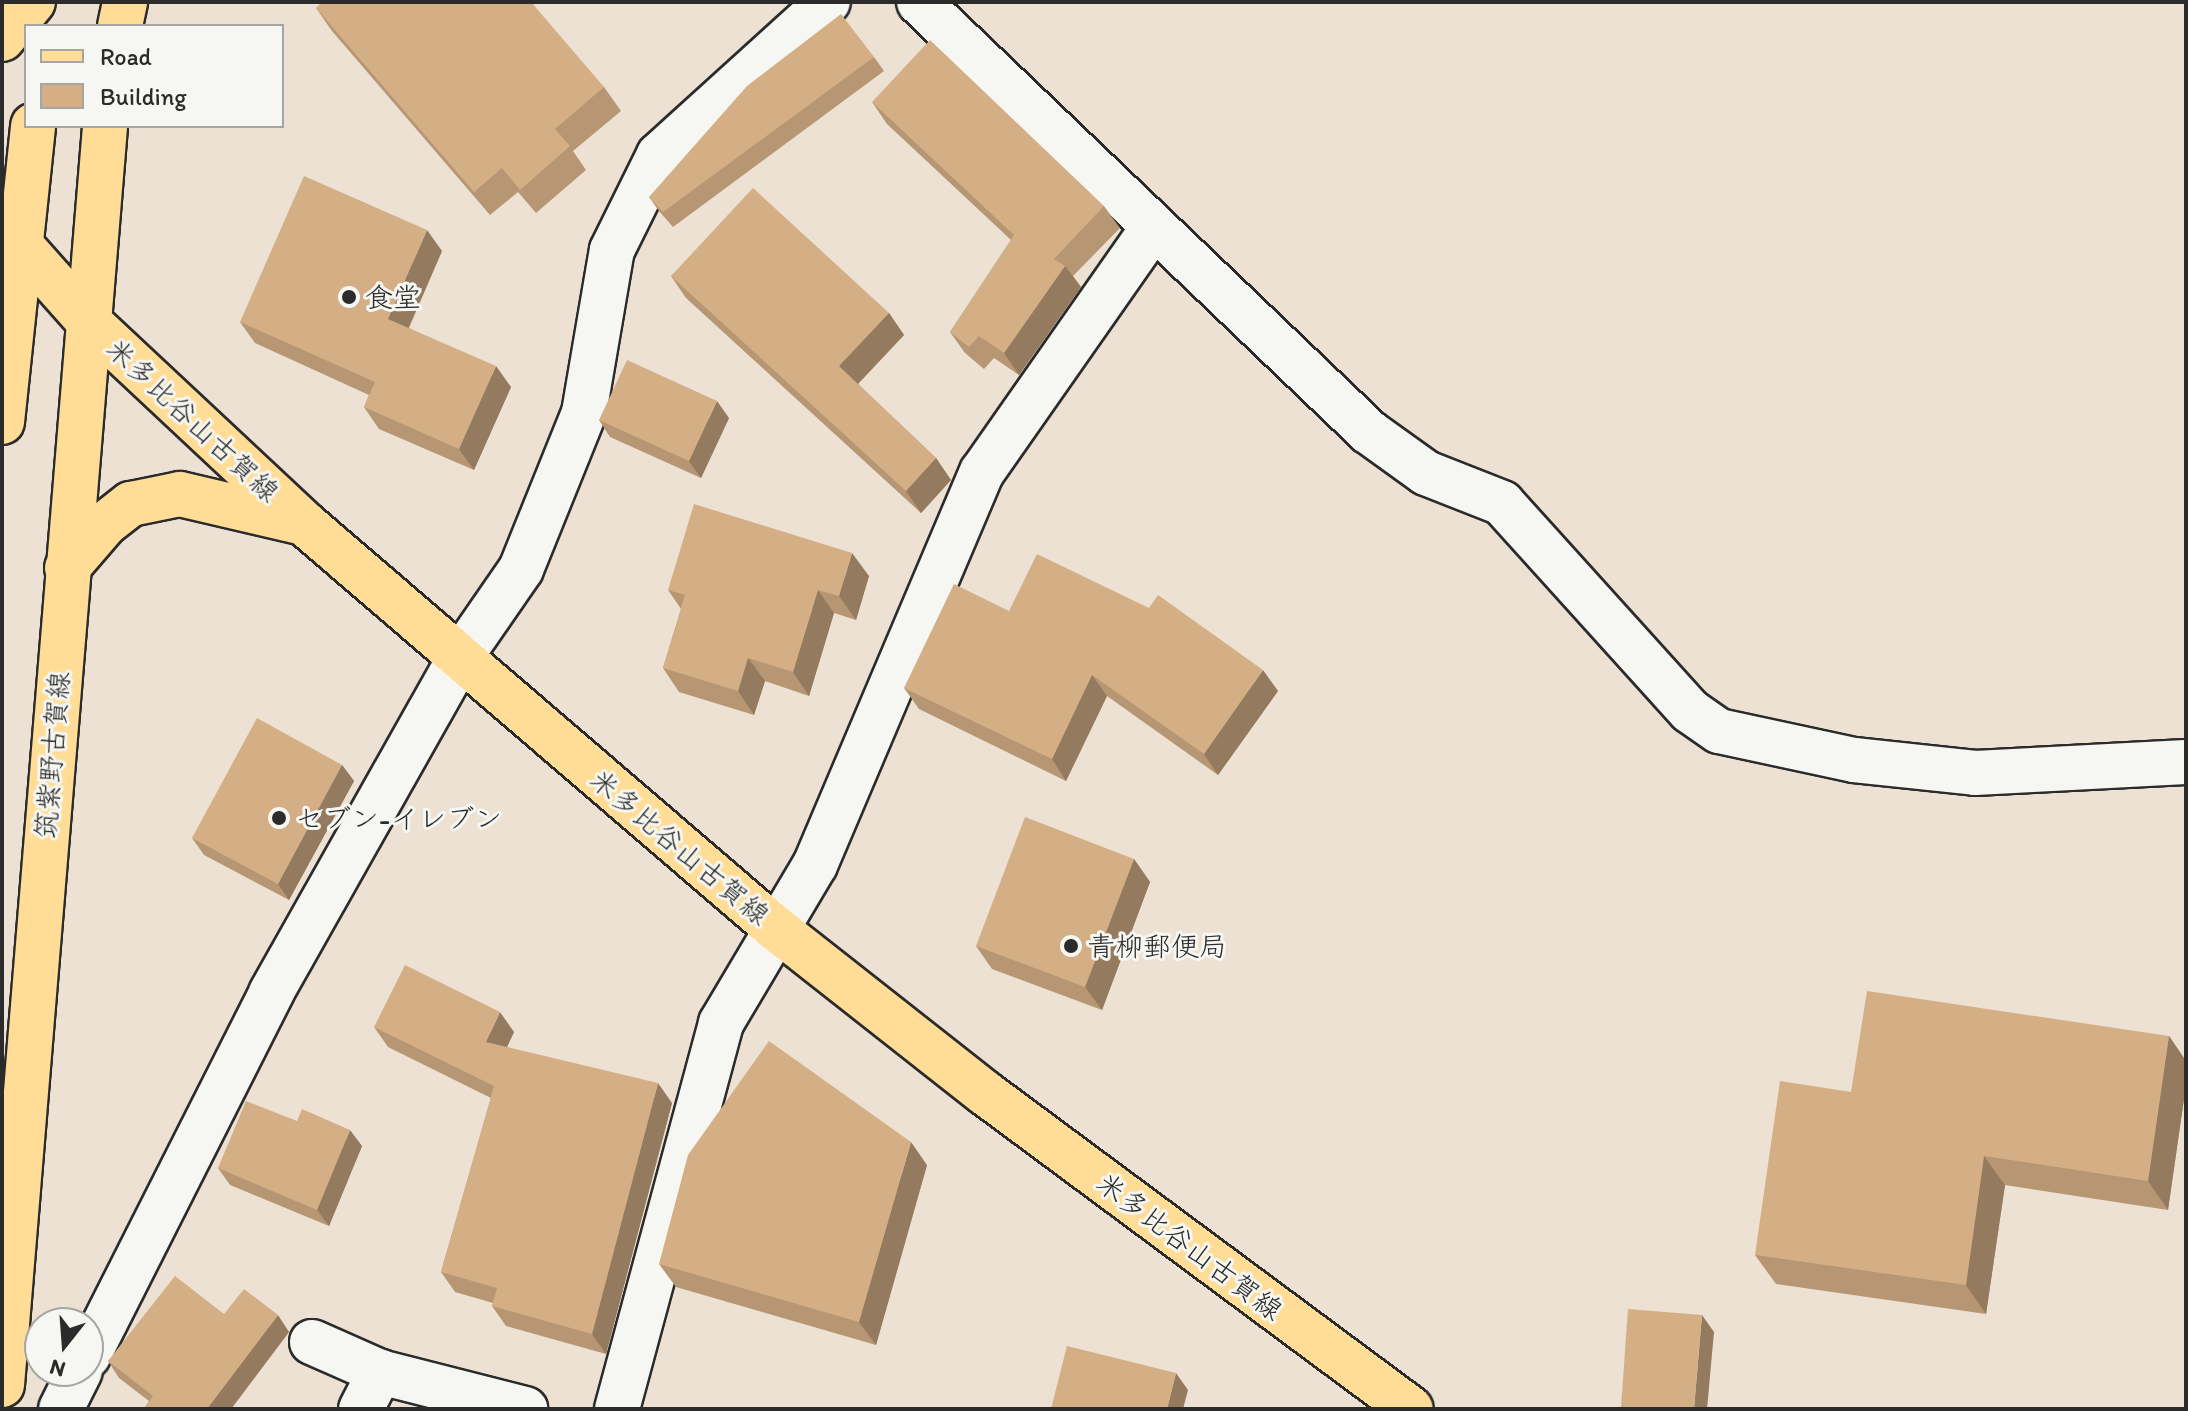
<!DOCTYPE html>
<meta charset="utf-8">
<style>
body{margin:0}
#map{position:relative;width:2188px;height:1411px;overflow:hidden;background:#ece1d2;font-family:Itim,"Klee One",sans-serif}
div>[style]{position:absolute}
.roads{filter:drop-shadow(2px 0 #2b2b2b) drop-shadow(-2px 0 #2b2b2b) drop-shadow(0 2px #2b2b2b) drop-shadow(0 -2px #2b2b2b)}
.minor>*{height:44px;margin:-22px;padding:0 22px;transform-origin:22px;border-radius:22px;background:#f6f6f2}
.major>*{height:44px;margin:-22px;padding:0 22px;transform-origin:22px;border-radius:22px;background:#ffdd96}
.wall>*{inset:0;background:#b69673}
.shaded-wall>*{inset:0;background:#947a5e}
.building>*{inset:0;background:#d4af86}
.dots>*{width:22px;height:22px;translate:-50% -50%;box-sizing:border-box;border:4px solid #f6f6f2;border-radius:50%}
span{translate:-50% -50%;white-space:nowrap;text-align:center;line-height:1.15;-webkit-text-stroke:6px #f6f6f2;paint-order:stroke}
.poi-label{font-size:28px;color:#2b2b2b}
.left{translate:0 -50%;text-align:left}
.street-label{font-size:28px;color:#2b2b2b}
.frame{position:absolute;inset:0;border:4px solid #2b2b2b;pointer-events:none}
.legend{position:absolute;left:24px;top:24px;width:260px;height:104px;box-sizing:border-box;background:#f6f6f2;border:2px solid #a5a5a2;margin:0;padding:10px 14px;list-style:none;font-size:24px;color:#2b2b2b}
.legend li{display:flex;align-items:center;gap:16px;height:40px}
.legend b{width:40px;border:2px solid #a5a5a2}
.north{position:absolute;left:24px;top:1307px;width:80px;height:80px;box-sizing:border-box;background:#f6f6f2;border:2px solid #a5a5a2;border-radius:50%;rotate:197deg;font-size:22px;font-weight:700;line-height:32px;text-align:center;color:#2b2b2b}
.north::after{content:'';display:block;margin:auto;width:28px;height:36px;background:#2b2b2b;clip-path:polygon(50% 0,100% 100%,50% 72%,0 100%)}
</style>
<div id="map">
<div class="roads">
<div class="minor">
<i style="left:919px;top:2px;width:622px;rotate:43.7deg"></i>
<i style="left:1369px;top:432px;width:70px;rotate:35.7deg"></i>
<i style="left:1426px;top:473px;width:82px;rotate:21.5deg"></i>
<i style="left:1502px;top:503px;width:280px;rotate:47.9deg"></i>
<i style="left:1690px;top:711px;width:35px;rotate:35deg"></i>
<i style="left:1719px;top:731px;width:138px;rotate:12.1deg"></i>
<i style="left:1854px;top:760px;width:122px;rotate:6.1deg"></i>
<i style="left:1975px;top:773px;width:211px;rotate:-3deg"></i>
<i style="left:312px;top:1342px;width:74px;rotate:23.8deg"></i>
<i style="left:380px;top:1372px;width:150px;rotate:14.3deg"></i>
<i style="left:88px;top:1356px;width:407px;rotate:-63.2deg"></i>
<i style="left:271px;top:993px;width:383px;rotate:-60.6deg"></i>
<i style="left:459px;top:659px;width:109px;rotate:-55.4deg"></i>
<i style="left:521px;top:569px;width:168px;rotate:-68deg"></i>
<i style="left:584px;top:413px;width:165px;rotate:-80.3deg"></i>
<i style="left:612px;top:250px;width:106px;rotate:-63.7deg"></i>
<i style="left:659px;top:155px;width:228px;rotate:-42.2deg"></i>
<i style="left:61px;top:1409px;width:42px;rotate:-63.4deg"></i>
<i style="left:361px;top:1409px;width:42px;rotate:-62.8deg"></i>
<i style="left:617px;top:1409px;width:400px;rotate:-74.9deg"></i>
<i style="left:721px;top:1023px;width:184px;rotate:-59.3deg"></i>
<i style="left:815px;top:865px;width:427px;rotate:-67deg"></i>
<i style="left:982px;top:472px;width:297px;rotate:-55deg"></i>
</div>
<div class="major">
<i style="left:120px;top:26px;width:25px;rotate:-78deg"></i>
<i style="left:2px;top:39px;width:48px;rotate:-50deg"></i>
<i style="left:2px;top:224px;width:130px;rotate:48.4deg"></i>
<i style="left:88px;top:321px;width:297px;rotate:43.1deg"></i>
<i style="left:305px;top:524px;width:618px;rotate:40.67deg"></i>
<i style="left:774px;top:927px;width:268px;rotate:38.2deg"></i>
<i style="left:985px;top:1093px;width:530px;rotate:36.57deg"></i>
<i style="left:2px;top:422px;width:298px;rotate:-84deg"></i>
<i style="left:67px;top:568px;width:58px;rotate:-49.2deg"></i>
<i style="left:105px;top:524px;width:33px;rotate:-38deg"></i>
<i style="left:131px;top:504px;width:50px;rotate:-11.5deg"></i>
<i style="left:180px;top:494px;width:122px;rotate:13.2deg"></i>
<i style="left:2px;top:1385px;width:1263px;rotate:-85.32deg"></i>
</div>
</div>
<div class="wall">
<i style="clip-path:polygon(316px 8px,604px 87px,621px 111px,573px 151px,586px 170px,536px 213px,518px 192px,490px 215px,332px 31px)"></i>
<i style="clip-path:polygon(874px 57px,884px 71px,673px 227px,659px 211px,649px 197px)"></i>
<i style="clip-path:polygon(872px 102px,1104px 206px,1120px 228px,1073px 276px,1081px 287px,1019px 375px,994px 358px,984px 369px,965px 353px,950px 332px,1011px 240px,887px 124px)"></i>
<i style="clip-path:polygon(442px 251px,409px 328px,511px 387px,474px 470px,379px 429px,364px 407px,369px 395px,255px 343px,240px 322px)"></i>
<i style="clip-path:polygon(671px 276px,889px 313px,904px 335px,858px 384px,936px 458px,951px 480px,921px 513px,686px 298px)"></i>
<i style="clip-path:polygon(729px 418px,701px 478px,610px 437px,599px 420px)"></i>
<i style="clip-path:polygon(869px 576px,856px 620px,834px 613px,809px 696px,765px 681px,754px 715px,679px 692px,663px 668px,681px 609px,668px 590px)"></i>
<i style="clip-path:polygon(1009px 611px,1278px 691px,1218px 775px,1107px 696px,1066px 781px,919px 709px,904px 688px)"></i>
<i style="clip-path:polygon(342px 765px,354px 781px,289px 900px,204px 855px,192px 838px)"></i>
<i style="clip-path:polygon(1134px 859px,1150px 882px,1102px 1010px,992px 969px,976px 946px)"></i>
<i style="clip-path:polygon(374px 1027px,514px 1032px,507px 1047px,672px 1103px,606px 1354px,506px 1326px,492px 1306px,493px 1303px,455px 1292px,441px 1272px,491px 1098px,388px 1047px)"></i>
<i style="clip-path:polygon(2169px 1036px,2186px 1061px,2186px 1085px,2168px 1210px,2005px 1185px,1986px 1314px,1776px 1284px,1755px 1255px)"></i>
<i style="clip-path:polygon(297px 1121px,362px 1146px,329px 1226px,230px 1185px,218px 1168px)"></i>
<i style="clip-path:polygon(927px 1165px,876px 1345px,676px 1287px,659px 1264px)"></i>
<i style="clip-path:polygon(224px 1314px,289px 1332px,231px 1409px,144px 1409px,149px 1401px,119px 1378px,108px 1361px)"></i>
</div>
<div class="shaded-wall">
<i style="clip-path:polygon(427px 230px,442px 251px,403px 340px,388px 319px)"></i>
<i style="clip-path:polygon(1065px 266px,1081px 287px,1019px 375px,1004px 353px)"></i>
<i style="clip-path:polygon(889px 313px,904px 335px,854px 388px,839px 366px)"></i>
<i style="clip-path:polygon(496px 366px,511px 387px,474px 470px,459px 449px)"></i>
<i style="clip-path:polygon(717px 401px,729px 418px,701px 478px,689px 461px)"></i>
<i style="clip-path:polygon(936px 458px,951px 480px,921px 513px,906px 491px)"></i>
<i style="clip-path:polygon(852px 553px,869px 576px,856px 620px,839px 596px)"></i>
<i style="clip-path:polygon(818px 590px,834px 613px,809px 696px,793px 672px)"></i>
<i style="clip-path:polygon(748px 658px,765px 681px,754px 715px,738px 691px)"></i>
<i style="clip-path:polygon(1263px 670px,1278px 691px,1218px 775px,1204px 754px)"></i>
<i style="clip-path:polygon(1092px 675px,1107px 696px,1066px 781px,1052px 759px)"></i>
<i style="clip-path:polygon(342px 765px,354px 781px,289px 900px,278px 884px)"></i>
<i style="clip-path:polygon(1134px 859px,1150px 882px,1102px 1010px,1085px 987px)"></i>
<i style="clip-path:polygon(500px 1012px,514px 1032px,500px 1062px,486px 1042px)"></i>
<i style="clip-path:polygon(2169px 1036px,2186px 1061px,2186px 1085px,2168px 1210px,2148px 1181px)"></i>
<i style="clip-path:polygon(658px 1083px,672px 1103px,606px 1354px,592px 1334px)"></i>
<i style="clip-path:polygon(350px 1130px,362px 1146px,329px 1226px,317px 1210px)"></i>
<i style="clip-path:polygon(911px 1142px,927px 1165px,876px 1345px,859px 1322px)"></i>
<i style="clip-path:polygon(1984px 1156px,2005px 1185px,1986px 1314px,1966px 1285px)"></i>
<i style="clip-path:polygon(278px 1315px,289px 1332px,231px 1409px,207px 1409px)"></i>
<i style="clip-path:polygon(1702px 1315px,1714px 1332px,1707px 1409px,1694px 1409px)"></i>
<i style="clip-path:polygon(1176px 1373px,1188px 1390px,1183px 1409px,1167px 1409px)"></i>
</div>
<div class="building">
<i style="clip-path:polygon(322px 2px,531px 2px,604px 87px,555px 129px,570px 146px,520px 190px,502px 168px,474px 192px,316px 8px)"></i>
<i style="clip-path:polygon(841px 14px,874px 57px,663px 212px,649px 197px,747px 86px)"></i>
<i style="clip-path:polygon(930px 40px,1104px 206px,1054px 259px,1065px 266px,1004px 353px,979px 336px,969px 347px,950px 332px,1014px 235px,872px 102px)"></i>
<i style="clip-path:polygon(304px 176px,427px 230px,388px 319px,496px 366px,459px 449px,364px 407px,375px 382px,240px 322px)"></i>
<i style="clip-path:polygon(753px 188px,889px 313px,839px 366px,936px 458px,906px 491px,671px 276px)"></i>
<i style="clip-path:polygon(627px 360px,717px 401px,689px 461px,599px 420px)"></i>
<i style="clip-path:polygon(694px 504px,852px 553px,839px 596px,818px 590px,793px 672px,748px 658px,738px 691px,663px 668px,685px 595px,668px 590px)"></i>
<i style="clip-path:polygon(1037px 554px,1149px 608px,1158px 595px,1263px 670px,1204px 754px,1092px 675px,1052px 759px,904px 688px,954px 584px,1009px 611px)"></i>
<i style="clip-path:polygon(257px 718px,342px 765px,278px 884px,192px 838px)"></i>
<i style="clip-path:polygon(1025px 817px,1134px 859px,1085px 987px,976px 946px)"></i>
<i style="clip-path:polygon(405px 965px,500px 1012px,486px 1042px,658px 1083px,592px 1334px,492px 1306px,497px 1288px,441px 1272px,494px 1086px,374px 1027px)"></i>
<i style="clip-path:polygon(1867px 991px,2169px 1036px,2148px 1181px,1984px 1156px,1966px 1285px,1755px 1255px,1780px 1081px,1851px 1092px)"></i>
<i style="clip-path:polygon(769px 1041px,911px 1142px,859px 1322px,659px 1264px,688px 1155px)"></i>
<i style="clip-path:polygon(246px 1101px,297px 1121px,302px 1109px,350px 1130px,317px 1210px,218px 1168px)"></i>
<i style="clip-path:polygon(175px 1276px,224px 1314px,244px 1289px,278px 1315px,207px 1409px,144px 1409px,153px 1396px,108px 1361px)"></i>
<i style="clip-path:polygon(1628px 1309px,1702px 1315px,1694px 1409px,1644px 1409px,1621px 1407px)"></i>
<i style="clip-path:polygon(1067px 1346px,1176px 1373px,1167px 1409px,1051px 1409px)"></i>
</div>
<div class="dots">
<i style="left:349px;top:297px;background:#2b2b2b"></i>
<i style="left:279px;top:818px;background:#2b2b2b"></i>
<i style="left:1071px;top:946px;background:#2b2b2b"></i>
</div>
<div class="poi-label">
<span class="left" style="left:365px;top:297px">食堂</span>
<span class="left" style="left:295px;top:818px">セブン-イレブン</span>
<span class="left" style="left:1087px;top:946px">青柳郵便局</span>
</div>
<div class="street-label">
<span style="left:193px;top:420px;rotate:43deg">米多比谷山古賀線</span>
<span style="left:52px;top:755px;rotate:-85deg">筑紫野古賀線</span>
<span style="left:680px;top:847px;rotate:40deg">米多比谷山古賀線</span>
<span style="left:1190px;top:1246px;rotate:37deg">米多比谷山古賀線</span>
</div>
<div class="frame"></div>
<ul class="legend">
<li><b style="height:10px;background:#ffdd96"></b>Road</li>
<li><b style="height:22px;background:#d4af86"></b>Building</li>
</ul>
<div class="north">N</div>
</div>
